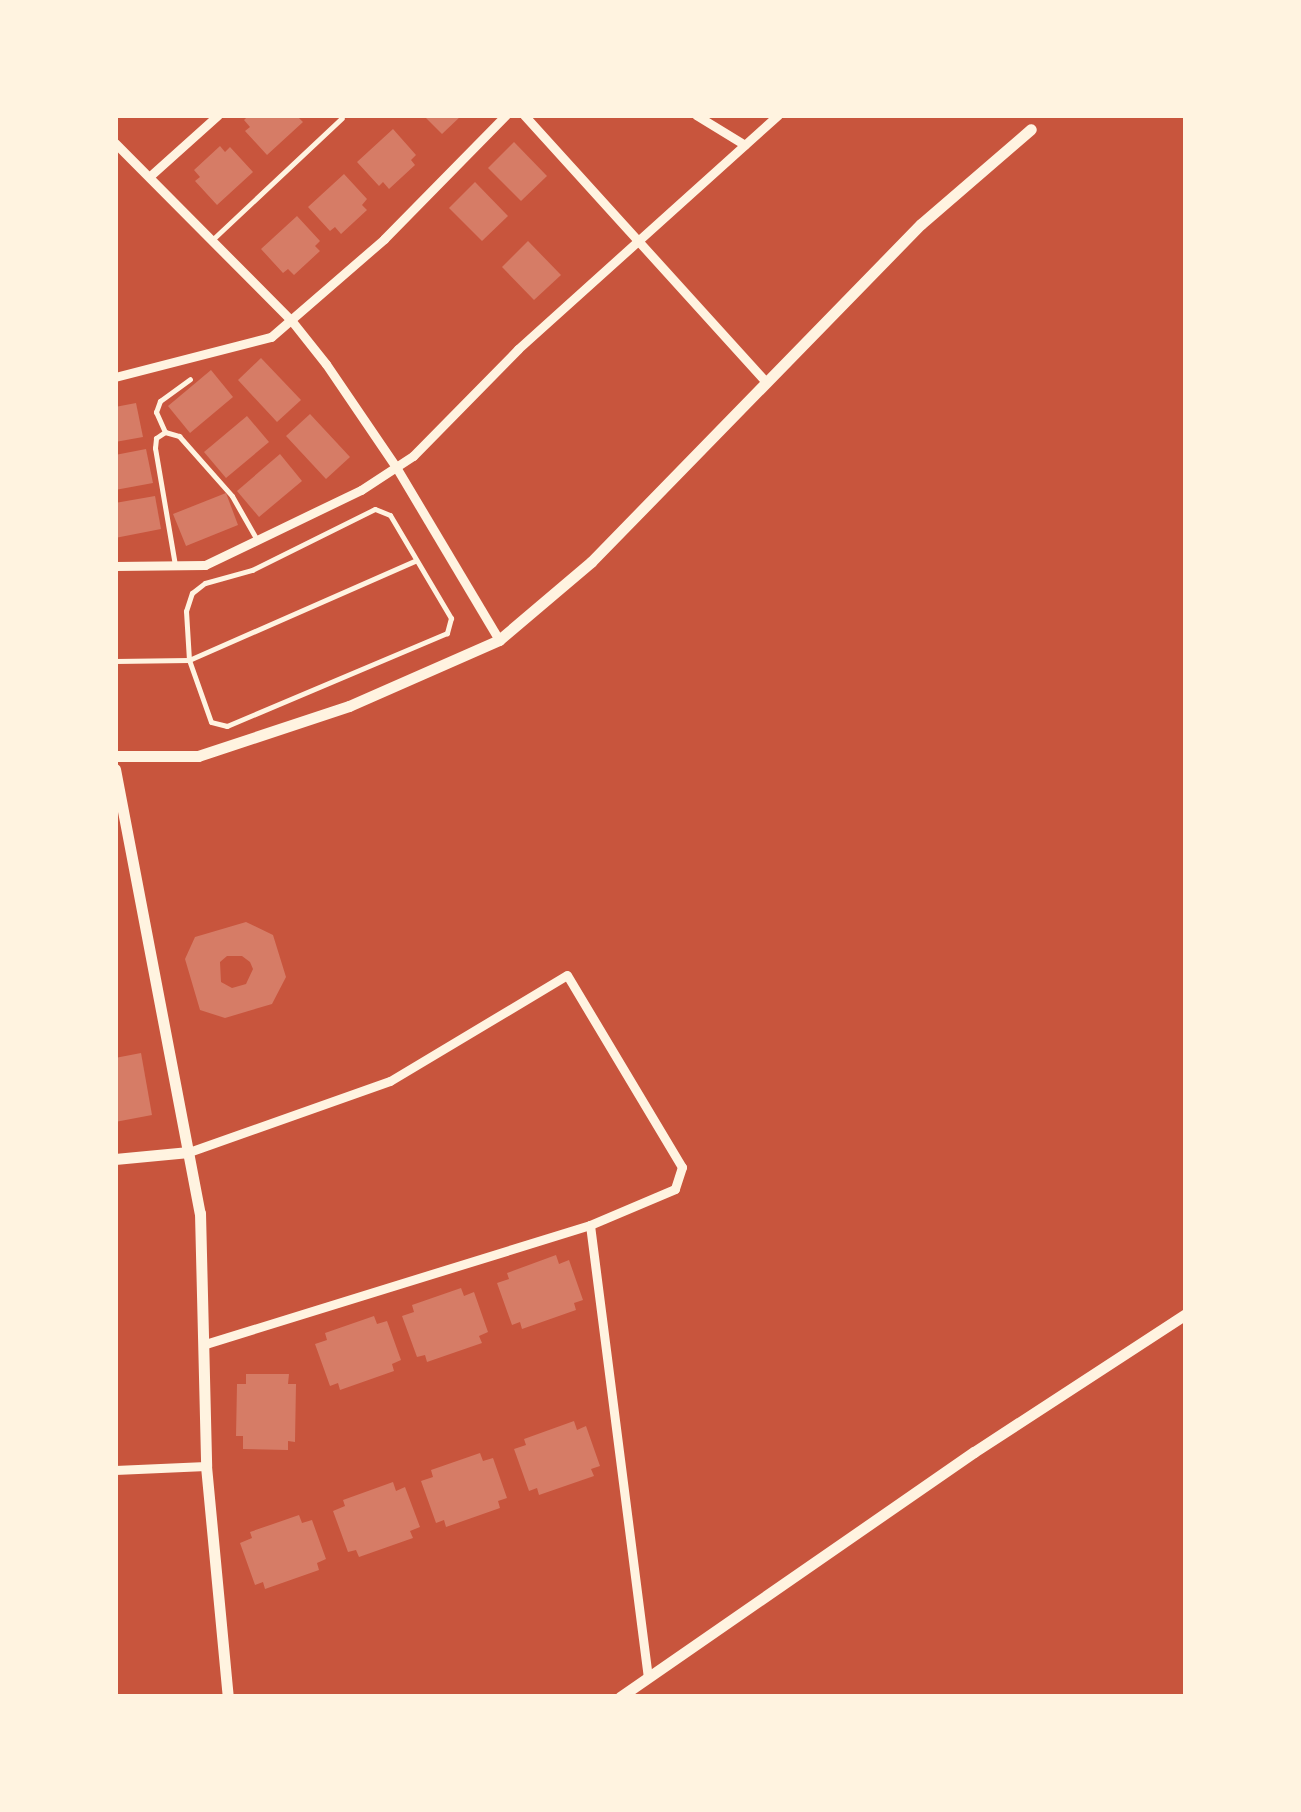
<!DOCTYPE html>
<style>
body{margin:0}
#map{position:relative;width:1301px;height:1812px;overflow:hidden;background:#c8553d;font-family:"Noto Sans",sans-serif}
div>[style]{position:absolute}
.building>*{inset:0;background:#d67c66}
.service>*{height:5px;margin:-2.5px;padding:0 2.5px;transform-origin:2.5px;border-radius:2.5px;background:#fff3e0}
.minor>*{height:9px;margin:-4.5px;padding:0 4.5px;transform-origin:4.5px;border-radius:4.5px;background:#fff3e0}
.tertiary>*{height:11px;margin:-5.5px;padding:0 5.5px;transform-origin:5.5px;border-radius:5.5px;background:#fff3e0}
span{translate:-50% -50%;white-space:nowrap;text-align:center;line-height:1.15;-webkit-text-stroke:8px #fff3e0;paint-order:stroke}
.frame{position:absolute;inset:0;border:118px solid #fff3e0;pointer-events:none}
</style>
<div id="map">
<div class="building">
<i style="clip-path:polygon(249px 115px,296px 115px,303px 122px,267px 155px,245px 131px,250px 127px,244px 120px)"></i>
<i style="clip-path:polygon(423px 115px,462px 115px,442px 134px)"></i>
<i style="clip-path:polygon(393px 129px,416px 155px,411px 160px,415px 165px,389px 189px,383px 182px,379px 186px,357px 162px)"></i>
<i style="clip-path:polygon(514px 142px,547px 176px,521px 201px,488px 168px)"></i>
<i style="clip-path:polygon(220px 146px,225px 152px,230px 147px,253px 172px,217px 205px,195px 181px,200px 177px,194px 170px)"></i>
<i style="clip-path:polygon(344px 174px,367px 199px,362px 205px,367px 210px,341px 234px,335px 227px,330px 231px,308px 207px)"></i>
<i style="clip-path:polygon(475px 182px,508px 216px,482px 241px,449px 208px)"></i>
<i style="clip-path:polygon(297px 216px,320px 241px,315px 246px,320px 251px,294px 275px,288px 269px,283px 273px,261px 249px)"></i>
<i style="clip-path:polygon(528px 241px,561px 275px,534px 300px,502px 267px)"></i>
<i style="clip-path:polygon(261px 358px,301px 400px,277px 422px,238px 380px)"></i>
<i style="clip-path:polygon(211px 370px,233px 397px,190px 433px,168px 406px)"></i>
<i style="clip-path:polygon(136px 403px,143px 437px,115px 442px,115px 407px)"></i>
<i style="clip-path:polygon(310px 414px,350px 457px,326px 479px,286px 436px)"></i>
<i style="clip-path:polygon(247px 416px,269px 442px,226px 478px,204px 452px)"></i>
<i style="clip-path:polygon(146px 449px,153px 483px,115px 490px,115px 455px)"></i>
<i style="clip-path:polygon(280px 454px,302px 481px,259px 517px,237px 491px)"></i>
<i style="clip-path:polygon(226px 493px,238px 525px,186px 546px,173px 514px)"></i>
<i style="clip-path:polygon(155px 496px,161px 529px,115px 538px,115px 503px)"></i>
<i style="clip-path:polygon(evenodd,246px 922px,273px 935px,286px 977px,272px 1004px,225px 1018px,200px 1010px,185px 959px,195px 937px,246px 922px,227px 956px,242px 956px,250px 962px,253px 969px,246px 984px,232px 988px,221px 982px,220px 962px,227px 956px)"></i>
<i style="clip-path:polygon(141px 1053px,152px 1115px,115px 1122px,115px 1058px)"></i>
<i style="clip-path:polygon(556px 1255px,559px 1264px,569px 1260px,583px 1300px,574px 1303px,576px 1310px,522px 1329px,520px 1322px,512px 1325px,497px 1283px,509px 1279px,507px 1273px)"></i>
<i style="clip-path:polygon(461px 1288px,464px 1296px,474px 1292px,488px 1332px,479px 1336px,482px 1343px,427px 1362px,425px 1355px,417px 1357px,402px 1316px,414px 1312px,412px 1305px)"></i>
<i style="clip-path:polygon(374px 1316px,377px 1324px,387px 1321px,401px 1360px,392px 1364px,394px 1371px,340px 1390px,338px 1383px,330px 1386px,315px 1344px,327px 1340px,325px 1333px)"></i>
<i style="clip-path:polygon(246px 1374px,289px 1374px,288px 1384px,296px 1384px,295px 1442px,288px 1441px,288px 1450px,243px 1449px,243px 1436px,236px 1436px,237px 1384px,246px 1384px)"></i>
<i style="clip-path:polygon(574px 1421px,577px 1430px,586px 1426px,600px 1466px,591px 1469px,594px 1476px,539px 1495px,537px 1488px,529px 1491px,514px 1449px,526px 1445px,524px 1439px)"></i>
<i style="clip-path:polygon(480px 1453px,483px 1461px,493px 1458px,507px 1498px,498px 1501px,500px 1508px,446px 1527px,444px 1520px,436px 1523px,421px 1481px,433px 1477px,431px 1470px)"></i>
<i style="clip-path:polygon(393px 1482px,396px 1491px,405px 1487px,420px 1527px,410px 1531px,413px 1538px,359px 1557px,356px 1550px,348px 1552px,333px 1511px,345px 1506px,343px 1500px)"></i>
<i style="clip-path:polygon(299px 1515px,302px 1523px,312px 1520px,326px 1559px,317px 1563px,319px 1570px,265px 1589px,263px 1582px,255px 1585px,240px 1543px,252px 1538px,250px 1532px)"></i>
</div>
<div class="service">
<i style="left:212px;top:240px;width:178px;rotate:-43.2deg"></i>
<i style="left:165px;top:432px;width:22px;rotate:-114deg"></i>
<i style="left:156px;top:412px;width:12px;rotate:-70deg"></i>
<i style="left:160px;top:401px;width:37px;rotate:-36deg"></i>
<i style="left:375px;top:509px;width:16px;rotate:22deg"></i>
<i style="left:390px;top:515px;width:120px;rotate:59.4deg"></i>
<i style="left:451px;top:618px;width:16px;rotate:105deg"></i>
<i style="left:447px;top:633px;width:239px;rotate:157.1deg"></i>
<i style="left:227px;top:726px;width:16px;rotate:-166deg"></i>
<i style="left:211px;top:722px;width:66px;rotate:-109.5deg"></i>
<i style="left:189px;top:660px;width:49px;rotate:-93.5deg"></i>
<i style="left:186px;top:611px;width:19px;rotate:-72deg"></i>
<i style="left:192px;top:593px;width:16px;rotate:-38deg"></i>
<i style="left:205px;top:583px;width:49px;rotate:-15.5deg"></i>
<i style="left:252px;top:570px;width:137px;rotate:-26.4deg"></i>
<i style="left:175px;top:565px;width:119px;rotate:-99.7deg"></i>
<i style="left:155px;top:448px;width:10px;rotate:-84deg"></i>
<i style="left:156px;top:438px;width:11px;rotate:-34deg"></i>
<i style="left:165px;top:432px;width:15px;rotate:16deg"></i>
<i style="left:179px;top:436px;width:80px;rotate:48.5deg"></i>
<i style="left:232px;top:496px;width:51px;rotate:60.4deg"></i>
<i style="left:115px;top:661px;width:74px;rotate:-0.8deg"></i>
<i style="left:189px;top:660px;width:246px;rotate:-23.7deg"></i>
</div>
<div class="minor">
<i style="left:524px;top:115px;width:360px;rotate:47.8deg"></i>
<i style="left:696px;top:115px;width:57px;rotate:31.5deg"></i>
<i style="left:115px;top:143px;width:250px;rotate:45.2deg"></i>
<i style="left:291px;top:320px;width:56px;rotate:51.5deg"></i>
<i style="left:326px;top:364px;width:125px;rotate:55.8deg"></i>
<i style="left:396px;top:467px;width:201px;rotate:59.2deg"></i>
<i style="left:150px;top:176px;width:91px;rotate:-41.9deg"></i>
<i style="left:115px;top:377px;width:161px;rotate:-14.4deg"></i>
<i style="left:271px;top:337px;width:150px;rotate:-40.9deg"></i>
<i style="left:384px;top:239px;width:174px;rotate:-45.5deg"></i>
<i style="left:115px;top:566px;width:90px;rotate:-0.6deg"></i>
<i style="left:205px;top:565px;width:173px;rotate:-25.7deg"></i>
<i style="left:361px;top:490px;width:62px;rotate:-33.2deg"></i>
<i style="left:413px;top:456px;width:150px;rotate:-45.5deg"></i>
<i style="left:518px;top:349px;width:350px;rotate:-42deg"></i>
<i style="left:189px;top:1152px;width:213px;rotate:-19.5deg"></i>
<i style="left:390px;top:1081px;width:206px;rotate:-30.9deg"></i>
<i style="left:567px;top:975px;width:224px;rotate:59.1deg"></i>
<i style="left:682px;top:1167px;width:23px;rotate:108deg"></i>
<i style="left:675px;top:1189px;width:92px;rotate:157deg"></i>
<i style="left:590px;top:1225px;width:403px;rotate:162.8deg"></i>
<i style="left:590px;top:1225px;width:456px;rotate:82.7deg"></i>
<i style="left:115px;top:1470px;width:91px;rotate:-2.5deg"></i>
</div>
<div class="tertiary">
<i style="left:115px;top:756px;width:83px"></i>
<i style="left:198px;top:756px;width:159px;rotate:-18.3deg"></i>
<i style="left:349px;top:706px;width:164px;rotate:-23.7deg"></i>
<i style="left:499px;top:640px;width:121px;rotate:-40.3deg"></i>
<i style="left:591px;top:562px;width:472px;rotate:-45.7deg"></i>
<i style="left:921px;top:224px;width:145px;rotate:-40.8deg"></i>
<i style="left:115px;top:769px;width:452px;rotate:79.2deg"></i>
<i style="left:200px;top:1213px;width:253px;rotate:88.6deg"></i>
<i style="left:206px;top:1466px;width:232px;rotate:84.6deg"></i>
<i style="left:115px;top:1159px;width:74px;rotate:-5.4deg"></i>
<i style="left:620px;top:1697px;width:431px;rotate:-34.7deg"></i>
<i style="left:974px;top:1452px;width:253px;rotate:-33.1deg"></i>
</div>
<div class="frame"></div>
</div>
